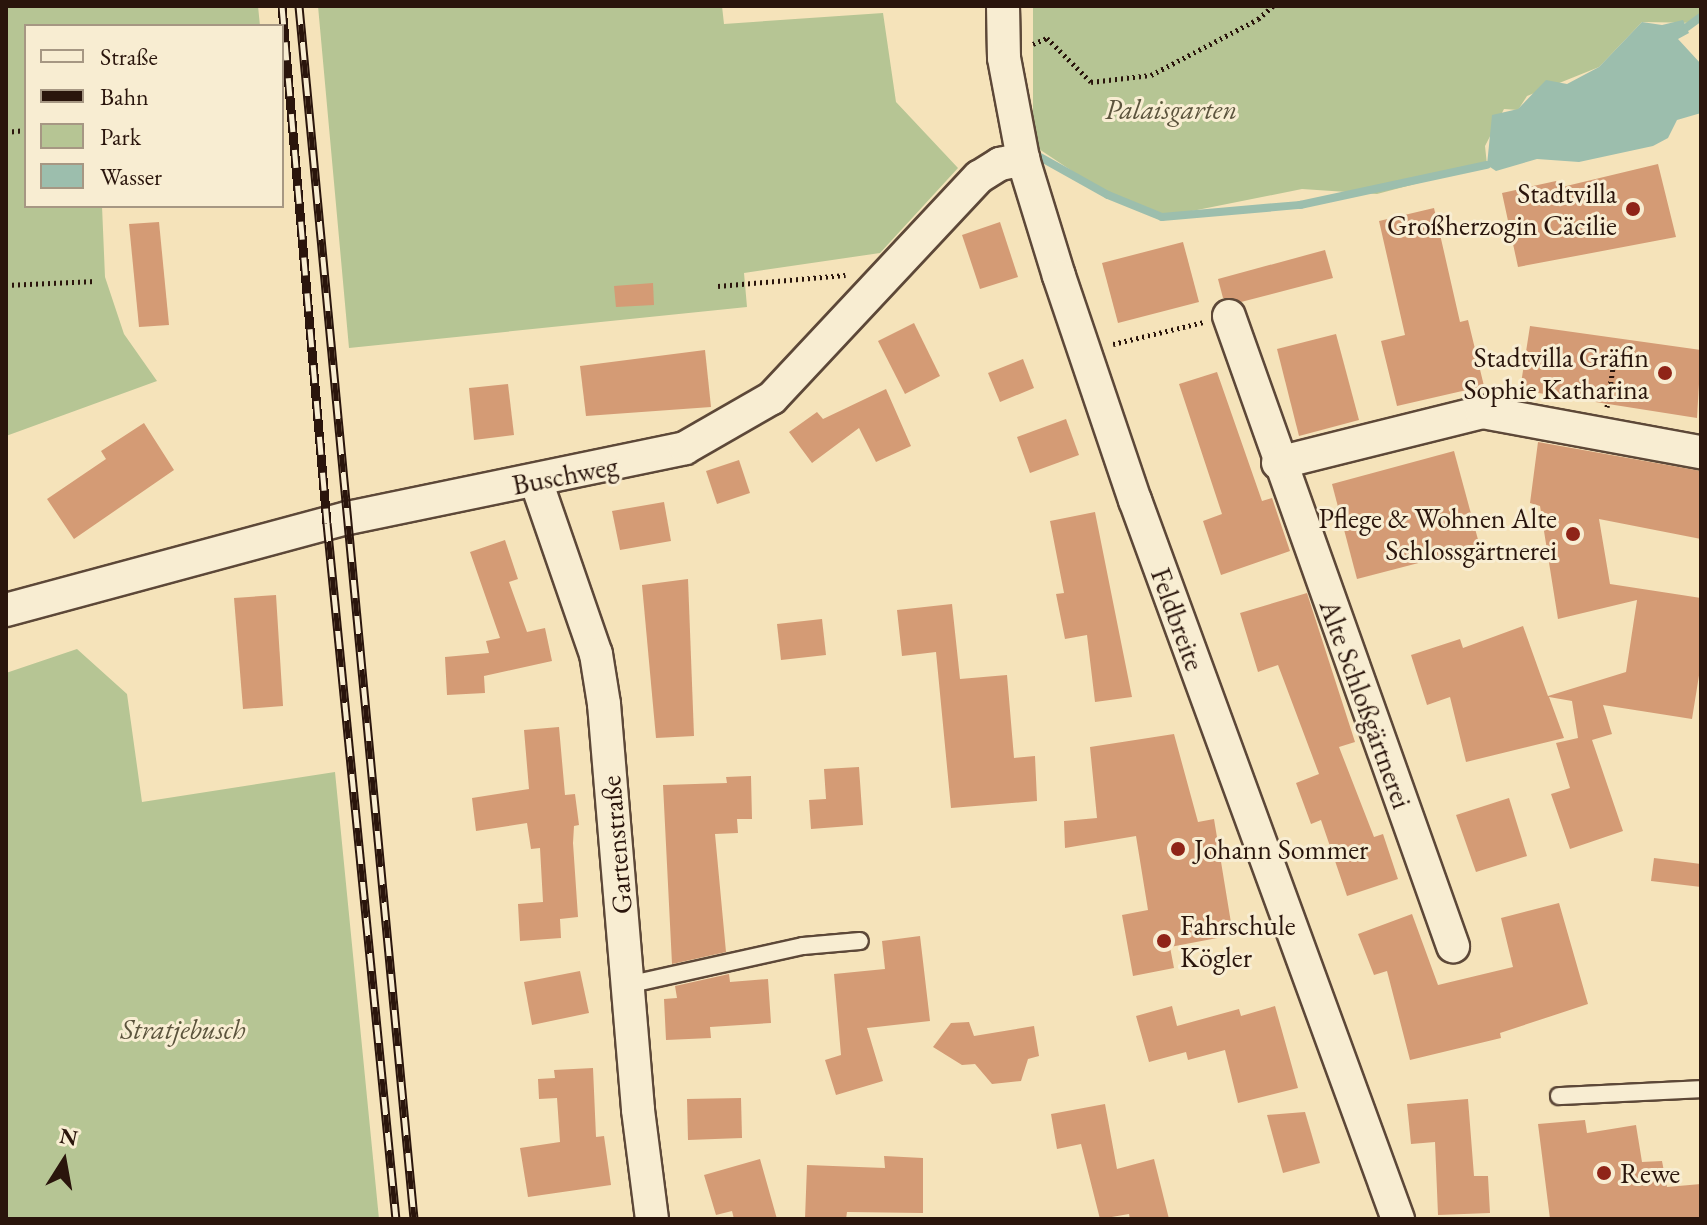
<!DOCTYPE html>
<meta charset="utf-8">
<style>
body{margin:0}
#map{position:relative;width:1707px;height:1225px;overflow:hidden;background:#f5e3ba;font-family:"EB Garamond",serif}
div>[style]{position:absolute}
.green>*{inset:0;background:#b6c594}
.water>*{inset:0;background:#9cbead}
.stream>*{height:8px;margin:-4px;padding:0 4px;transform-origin:4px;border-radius:4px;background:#9cbead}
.building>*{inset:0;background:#d49b75}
.path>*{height:5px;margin-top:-2.5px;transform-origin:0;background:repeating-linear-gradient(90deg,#2a150c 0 2px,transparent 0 6px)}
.roads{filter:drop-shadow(2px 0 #5d4838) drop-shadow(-2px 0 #5d4838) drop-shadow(0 2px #5d4838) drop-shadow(0 -2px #5d4838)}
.service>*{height:16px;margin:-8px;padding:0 8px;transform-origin:8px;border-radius:8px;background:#f8edd2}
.minor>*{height:32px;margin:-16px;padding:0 16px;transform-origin:16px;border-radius:16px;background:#f8edd2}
.rail>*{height:9px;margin-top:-4.5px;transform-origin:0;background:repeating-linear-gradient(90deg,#f8edd2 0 18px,#2a150c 0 36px);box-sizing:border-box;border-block:2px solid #2a150c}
.dots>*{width:22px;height:22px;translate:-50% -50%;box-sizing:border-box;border:4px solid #f8edd2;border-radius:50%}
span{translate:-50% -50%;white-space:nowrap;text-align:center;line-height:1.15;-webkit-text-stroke:6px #f8edd2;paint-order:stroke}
.park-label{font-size:28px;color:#5b533c;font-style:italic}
.poi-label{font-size:28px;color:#2a150c}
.right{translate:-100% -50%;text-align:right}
.left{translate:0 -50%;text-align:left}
.street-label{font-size:28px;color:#2a150c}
.frame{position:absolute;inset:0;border:8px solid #2a150c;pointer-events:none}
.legend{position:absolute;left:24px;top:24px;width:260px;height:184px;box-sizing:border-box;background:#f8edd2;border:2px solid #a69783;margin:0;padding:10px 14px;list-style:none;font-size:24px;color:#2a150c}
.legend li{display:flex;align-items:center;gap:16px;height:40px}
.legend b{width:40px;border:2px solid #a69783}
.north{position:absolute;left:24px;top:1121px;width:80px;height:80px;-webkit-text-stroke:6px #f8edd2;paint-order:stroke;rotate:11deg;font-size:22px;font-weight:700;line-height:32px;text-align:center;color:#2a150c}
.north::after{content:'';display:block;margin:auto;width:28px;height:36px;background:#2a150c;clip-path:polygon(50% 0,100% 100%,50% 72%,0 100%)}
</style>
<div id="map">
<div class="green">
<i style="clip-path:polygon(6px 6px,258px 6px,260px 26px,26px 26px,26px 206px,102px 206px,105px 277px,124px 334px,157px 381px,6px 436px)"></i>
<i style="clip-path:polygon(318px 6px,722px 6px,724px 24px,883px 13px,896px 102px,958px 168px,880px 253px,744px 273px,747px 307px,349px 348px)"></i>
<i style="clip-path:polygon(1033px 6px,1701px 6px,1701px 23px,1642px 22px,1599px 67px,1527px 96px,1518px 110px,1504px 109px,1485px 146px,1487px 165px,1377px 194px,1302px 189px,1162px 217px,1108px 195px,1033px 145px)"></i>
<i style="clip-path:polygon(77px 649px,127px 694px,142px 802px,335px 772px,379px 1219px,6px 1219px,6px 673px)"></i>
</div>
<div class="water">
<i style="clip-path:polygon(1683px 20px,1689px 33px,1678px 39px,1701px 64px,1701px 113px,1677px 120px,1668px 138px,1653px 146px,1579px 162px,1537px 159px,1496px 171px,1487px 165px,1492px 115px,1518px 109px,1546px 80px,1567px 84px,1599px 67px,1642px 22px,1662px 25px)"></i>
</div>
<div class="stream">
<i style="left:1687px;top:27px;width:17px;rotate:-36deg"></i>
<i style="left:1031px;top:152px;width:88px;rotate:29.2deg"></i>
<i style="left:1108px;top:195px;width:58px;rotate:22.2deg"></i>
<i style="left:1162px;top:217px;width:139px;rotate:-5deg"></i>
<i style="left:1300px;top:205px;width:191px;rotate:-12.1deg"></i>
</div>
<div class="building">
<i style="clip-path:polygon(1658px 164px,1676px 237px,1518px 267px,1502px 193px,1556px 181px,1558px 188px)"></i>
<i style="clip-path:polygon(1434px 208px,1460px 322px,1468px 320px,1484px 386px,1397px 406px,1381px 341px,1405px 335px,1379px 221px)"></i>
<i style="clip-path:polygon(159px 222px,169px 325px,139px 327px,129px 224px)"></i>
<i style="clip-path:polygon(1000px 222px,1018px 277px,980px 289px,962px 235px)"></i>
<i style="clip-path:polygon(1183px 242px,1199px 302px,1118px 323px,1102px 263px)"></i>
<i style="clip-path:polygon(1325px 250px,1333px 278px,1241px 302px,1223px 298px,1218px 279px)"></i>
<i style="clip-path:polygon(653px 283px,654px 305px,616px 307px,614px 286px)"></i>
<i style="clip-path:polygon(914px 323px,940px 376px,905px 394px,878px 341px)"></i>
<i style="clip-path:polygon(1530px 326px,1701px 350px,1697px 418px,1520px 390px)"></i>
<i style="clip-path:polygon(1336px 334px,1359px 420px,1299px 436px,1277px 349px)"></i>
<i style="clip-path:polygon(705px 350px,711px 407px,586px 416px,580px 366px)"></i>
<i style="clip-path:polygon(1023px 359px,1034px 388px,1000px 402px,988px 373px)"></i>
<i style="clip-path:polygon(1217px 372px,1262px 501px,1272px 498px,1290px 551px,1221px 575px,1203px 521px,1222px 514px,1179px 384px)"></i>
<i style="clip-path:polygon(508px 384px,514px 435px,474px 440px,469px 388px)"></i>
<i style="clip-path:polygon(886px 389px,911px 446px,876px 462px,859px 428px,812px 463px,789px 432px,817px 412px,823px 419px)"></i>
<i style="clip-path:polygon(1066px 419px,1079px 455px,1030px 473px,1017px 437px)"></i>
<i style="clip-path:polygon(144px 423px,174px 470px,74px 539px,47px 499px,106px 459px,101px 451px)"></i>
<i style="clip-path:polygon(1538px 442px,1701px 471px,1701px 539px,1599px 519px,1610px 584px,1701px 598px,1701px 663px,1692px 719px,1603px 705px,1612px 734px,1592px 740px,1623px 831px,1570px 849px,1551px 794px,1570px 788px,1556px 743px,1578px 738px,1572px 701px,1549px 697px,1564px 738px,1466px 762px,1450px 697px,1427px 705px,1411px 655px,1460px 639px,1463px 648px,1523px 626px,1548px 696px,1626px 672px,1637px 600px,1558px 619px,1540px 506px,1530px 503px)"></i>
<i style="clip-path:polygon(1454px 451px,1480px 547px,1357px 579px,1332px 484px)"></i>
<i style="clip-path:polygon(739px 460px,750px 493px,717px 504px,706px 471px)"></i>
<i style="clip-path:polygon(664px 502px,671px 541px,620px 550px,612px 511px)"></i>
<i style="clip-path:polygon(1095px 512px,1132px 697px,1095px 702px,1087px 635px,1065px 639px,1056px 594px,1064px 593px,1050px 521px)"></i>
<i style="clip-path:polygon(505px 540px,518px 579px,509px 582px,527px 632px,545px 628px,552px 661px,484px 676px,485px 693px,447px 695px,445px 657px,489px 653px,486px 641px,500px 638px,470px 552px)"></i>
<i style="clip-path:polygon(688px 579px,694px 736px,656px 738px,642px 585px)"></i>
<i style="clip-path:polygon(1307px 593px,1355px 742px,1339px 747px,1374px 837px,1383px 834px,1398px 879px,1347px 896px,1321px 820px,1311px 824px,1296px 783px,1319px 774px,1278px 665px,1258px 672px,1240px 613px)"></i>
<i style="clip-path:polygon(276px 595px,283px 706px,243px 709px,234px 598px)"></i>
<i style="clip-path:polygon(952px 604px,960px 679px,1007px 675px,1014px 758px,1035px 756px,1037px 801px,951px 808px,936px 652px,902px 656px,897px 610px)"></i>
<i style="clip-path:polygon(822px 619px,826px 655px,781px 660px,777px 624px)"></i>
<i style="clip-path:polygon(559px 727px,565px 795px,575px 794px,579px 825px,574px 826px,573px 843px,578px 917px,560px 919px,561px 938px,520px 941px,518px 904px,543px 902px,540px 848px,531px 849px,527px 823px,476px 831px,472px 798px,529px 789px,524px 730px)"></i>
<i style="clip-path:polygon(1174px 734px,1198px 822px,1214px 819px,1233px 935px,1170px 947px,1174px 968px,1133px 976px,1122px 915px,1148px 910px,1136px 836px,1065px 848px,1064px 821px,1097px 818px,1090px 747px)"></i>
<i style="clip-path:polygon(859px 767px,863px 825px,811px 829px,809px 800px,826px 799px,824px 769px)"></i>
<i style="clip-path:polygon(751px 776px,752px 819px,737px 819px,738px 833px,715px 834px,726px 952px,672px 964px,663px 785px,727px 783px,726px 777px)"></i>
<i style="clip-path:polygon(1509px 798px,1527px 856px,1476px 872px,1456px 815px)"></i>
<i style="clip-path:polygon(1654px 858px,1701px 864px,1701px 887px,1651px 881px)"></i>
<i style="clip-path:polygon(1559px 903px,1588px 1004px,1500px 1033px,1501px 1038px,1410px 1060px,1387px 971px,1374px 975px,1358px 934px,1412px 914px,1438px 985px,1513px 967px,1501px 918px)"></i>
<i style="clip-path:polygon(920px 936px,930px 1021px,867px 1028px,883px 1081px,836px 1095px,825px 1060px,841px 1055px,834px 974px,885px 969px,882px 941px)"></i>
<i style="clip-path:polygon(580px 971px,589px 1013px,532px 1025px,524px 982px)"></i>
<i style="clip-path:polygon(729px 974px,730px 982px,768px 979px,771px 1023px,710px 1027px,711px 1038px,666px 1040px,664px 999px,677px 998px,675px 986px)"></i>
<i style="clip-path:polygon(1172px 1006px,1177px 1026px,1239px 1009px,1241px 1016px,1275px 1006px,1298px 1088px,1238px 1103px,1225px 1050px,1188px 1060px,1186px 1052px,1149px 1062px,1136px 1016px)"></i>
<i style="clip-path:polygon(969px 1022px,974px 1036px,1034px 1026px,1039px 1056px,1028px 1059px,1021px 1081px,992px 1084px,975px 1064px,962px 1065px,933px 1047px,951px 1023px)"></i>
<i style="clip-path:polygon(593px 1068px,596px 1137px,604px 1136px,611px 1185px,528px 1197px,520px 1148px,560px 1142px,557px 1098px,539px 1099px,538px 1079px,555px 1078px,554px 1070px)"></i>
<i style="clip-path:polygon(741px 1098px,742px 1138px,688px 1140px,687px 1099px)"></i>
<i style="clip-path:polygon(1468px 1099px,1474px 1176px,1488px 1176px,1490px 1213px,1438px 1215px,1435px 1142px,1411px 1144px,1407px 1104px)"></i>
<i style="clip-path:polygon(1105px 1104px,1117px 1169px,1154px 1159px,1169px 1219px,1130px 1219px,1129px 1214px,1100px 1219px,1081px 1144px,1057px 1149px,1051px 1114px)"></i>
<i style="clip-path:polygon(1305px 1112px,1320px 1163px,1283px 1173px,1267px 1115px)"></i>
<i style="clip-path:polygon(1585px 1120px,1587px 1133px,1636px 1125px,1642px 1162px,1662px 1161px,1667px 1187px,1701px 1184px,1701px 1219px,1550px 1219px,1538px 1124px)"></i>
<i style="clip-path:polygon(884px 1156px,923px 1158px,923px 1213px,847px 1212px,846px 1219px,805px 1219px,807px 1165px,885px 1168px)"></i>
<i style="clip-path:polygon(760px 1159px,777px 1219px,734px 1219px,732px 1211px,716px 1215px,704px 1175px)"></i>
</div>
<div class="path">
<i style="left:1033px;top:44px;width:15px;rotate:-23deg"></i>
<i style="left:1047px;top:38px;width:62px;rotate:45deg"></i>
<i style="left:1091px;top:82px;width:60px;rotate:-6.7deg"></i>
<i style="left:1151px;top:75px;width:121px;rotate:-27.6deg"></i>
<i style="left:1258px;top:19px;width:20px;rotate:-41deg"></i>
<i style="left:6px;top:132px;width:20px;rotate:-6deg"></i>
<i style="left:6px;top:285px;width:90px;rotate:-2.5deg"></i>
<i style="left:718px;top:286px;width:128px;rotate:-4.9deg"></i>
<i style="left:1113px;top:344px;width:94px;rotate:-13.6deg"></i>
<i style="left:1607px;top:407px;width:60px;rotate:-81.3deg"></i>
</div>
<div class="roads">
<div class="service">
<i style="left:627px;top:985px;width:180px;rotate:-12.5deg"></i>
<i style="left:803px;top:946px;width:57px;rotate:-5deg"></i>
<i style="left:1559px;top:1096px;width:142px;rotate:-2.8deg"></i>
</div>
<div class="minor">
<i style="left:1003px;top:6px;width:52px;rotate:88.9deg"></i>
<i style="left:1004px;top:58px;width:103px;rotate:79.3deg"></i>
<i style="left:1023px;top:159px;width:122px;rotate:72.9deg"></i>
<i style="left:1059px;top:276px;width:237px;rotate:71.3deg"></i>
<i style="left:1135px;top:500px;width:766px;rotate:69.91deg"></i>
<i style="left:1229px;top:316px;width:669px;rotate:70.43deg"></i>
<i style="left:1278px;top:463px;width:210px;rotate:-14deg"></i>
<i style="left:1482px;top:412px;width:223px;rotate:10.4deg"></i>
<i style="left:536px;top:481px;width:183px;rotate:70.9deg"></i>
<i style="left:596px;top:654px;width:51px;rotate:80.9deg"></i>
<i style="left:604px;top:704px;width:407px;rotate:85.2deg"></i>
<i style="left:638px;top:1110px;width:110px;rotate:82.7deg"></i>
<i style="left:6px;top:610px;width:354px;rotate:-15.1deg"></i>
<i style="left:348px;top:518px;width:344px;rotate:-11.7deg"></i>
<i style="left:685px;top:448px;width:100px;rotate:-29.9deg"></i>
<i style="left:772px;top:398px;width:303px;rotate:-46.9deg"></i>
<i style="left:979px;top:177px;width:25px;rotate:-32deg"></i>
<i style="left:1000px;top:164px;width:24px;rotate:-12deg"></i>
</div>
</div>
<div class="rail">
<i style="left:282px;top:6px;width:519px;rotate:85.03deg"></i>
<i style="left:327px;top:523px;width:699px;rotate:84.34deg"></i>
<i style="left:299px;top:6px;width:1218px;rotate:84.58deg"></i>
</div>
<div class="dots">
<i style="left:1633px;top:209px;background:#8f2418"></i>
<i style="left:1665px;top:373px;background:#8f2418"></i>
<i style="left:1573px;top:534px;background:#8f2418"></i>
<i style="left:1178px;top:849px;background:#8f2418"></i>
<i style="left:1164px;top:941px;background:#8f2418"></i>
<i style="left:1604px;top:1173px;background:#8f2418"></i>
</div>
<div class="park-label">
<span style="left:1171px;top:109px">Palaisgarten</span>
<span style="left:183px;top:1029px">Stratjebusch</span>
</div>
<div class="poi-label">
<span class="right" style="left:1617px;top:209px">Stadtvilla<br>Großherzogin Cäcilie</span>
<span class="right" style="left:1649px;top:373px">Stadtvilla Gräfin<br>Sophie Katharina</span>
<span class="right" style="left:1557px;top:534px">Pflege &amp; Wohnen Alte<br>Schlossgärtnerei</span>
<span class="left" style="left:1194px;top:849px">Johann Sommer</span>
<span class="left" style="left:1180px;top:941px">Fahrschule<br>Kögler</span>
<span class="left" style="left:1620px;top:1173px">Rewe</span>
</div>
<div class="street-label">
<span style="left:565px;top:475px;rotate:-11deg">Buschweg</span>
<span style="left:1178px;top:619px;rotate:70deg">Feldbreite</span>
<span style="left:1366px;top:704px;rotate:70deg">Alte Schloßgärtnerei</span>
<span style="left:616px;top:845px;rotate:-95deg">Gartenstraße</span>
</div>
<div class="frame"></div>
<ul class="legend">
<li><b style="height:10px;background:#f8edd2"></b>Straße</li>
<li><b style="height:10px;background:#2a150c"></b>Bahn</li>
<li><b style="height:22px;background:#b6c594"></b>Park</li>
<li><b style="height:22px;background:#9cbead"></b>Wasser</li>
</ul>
<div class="north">N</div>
</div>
